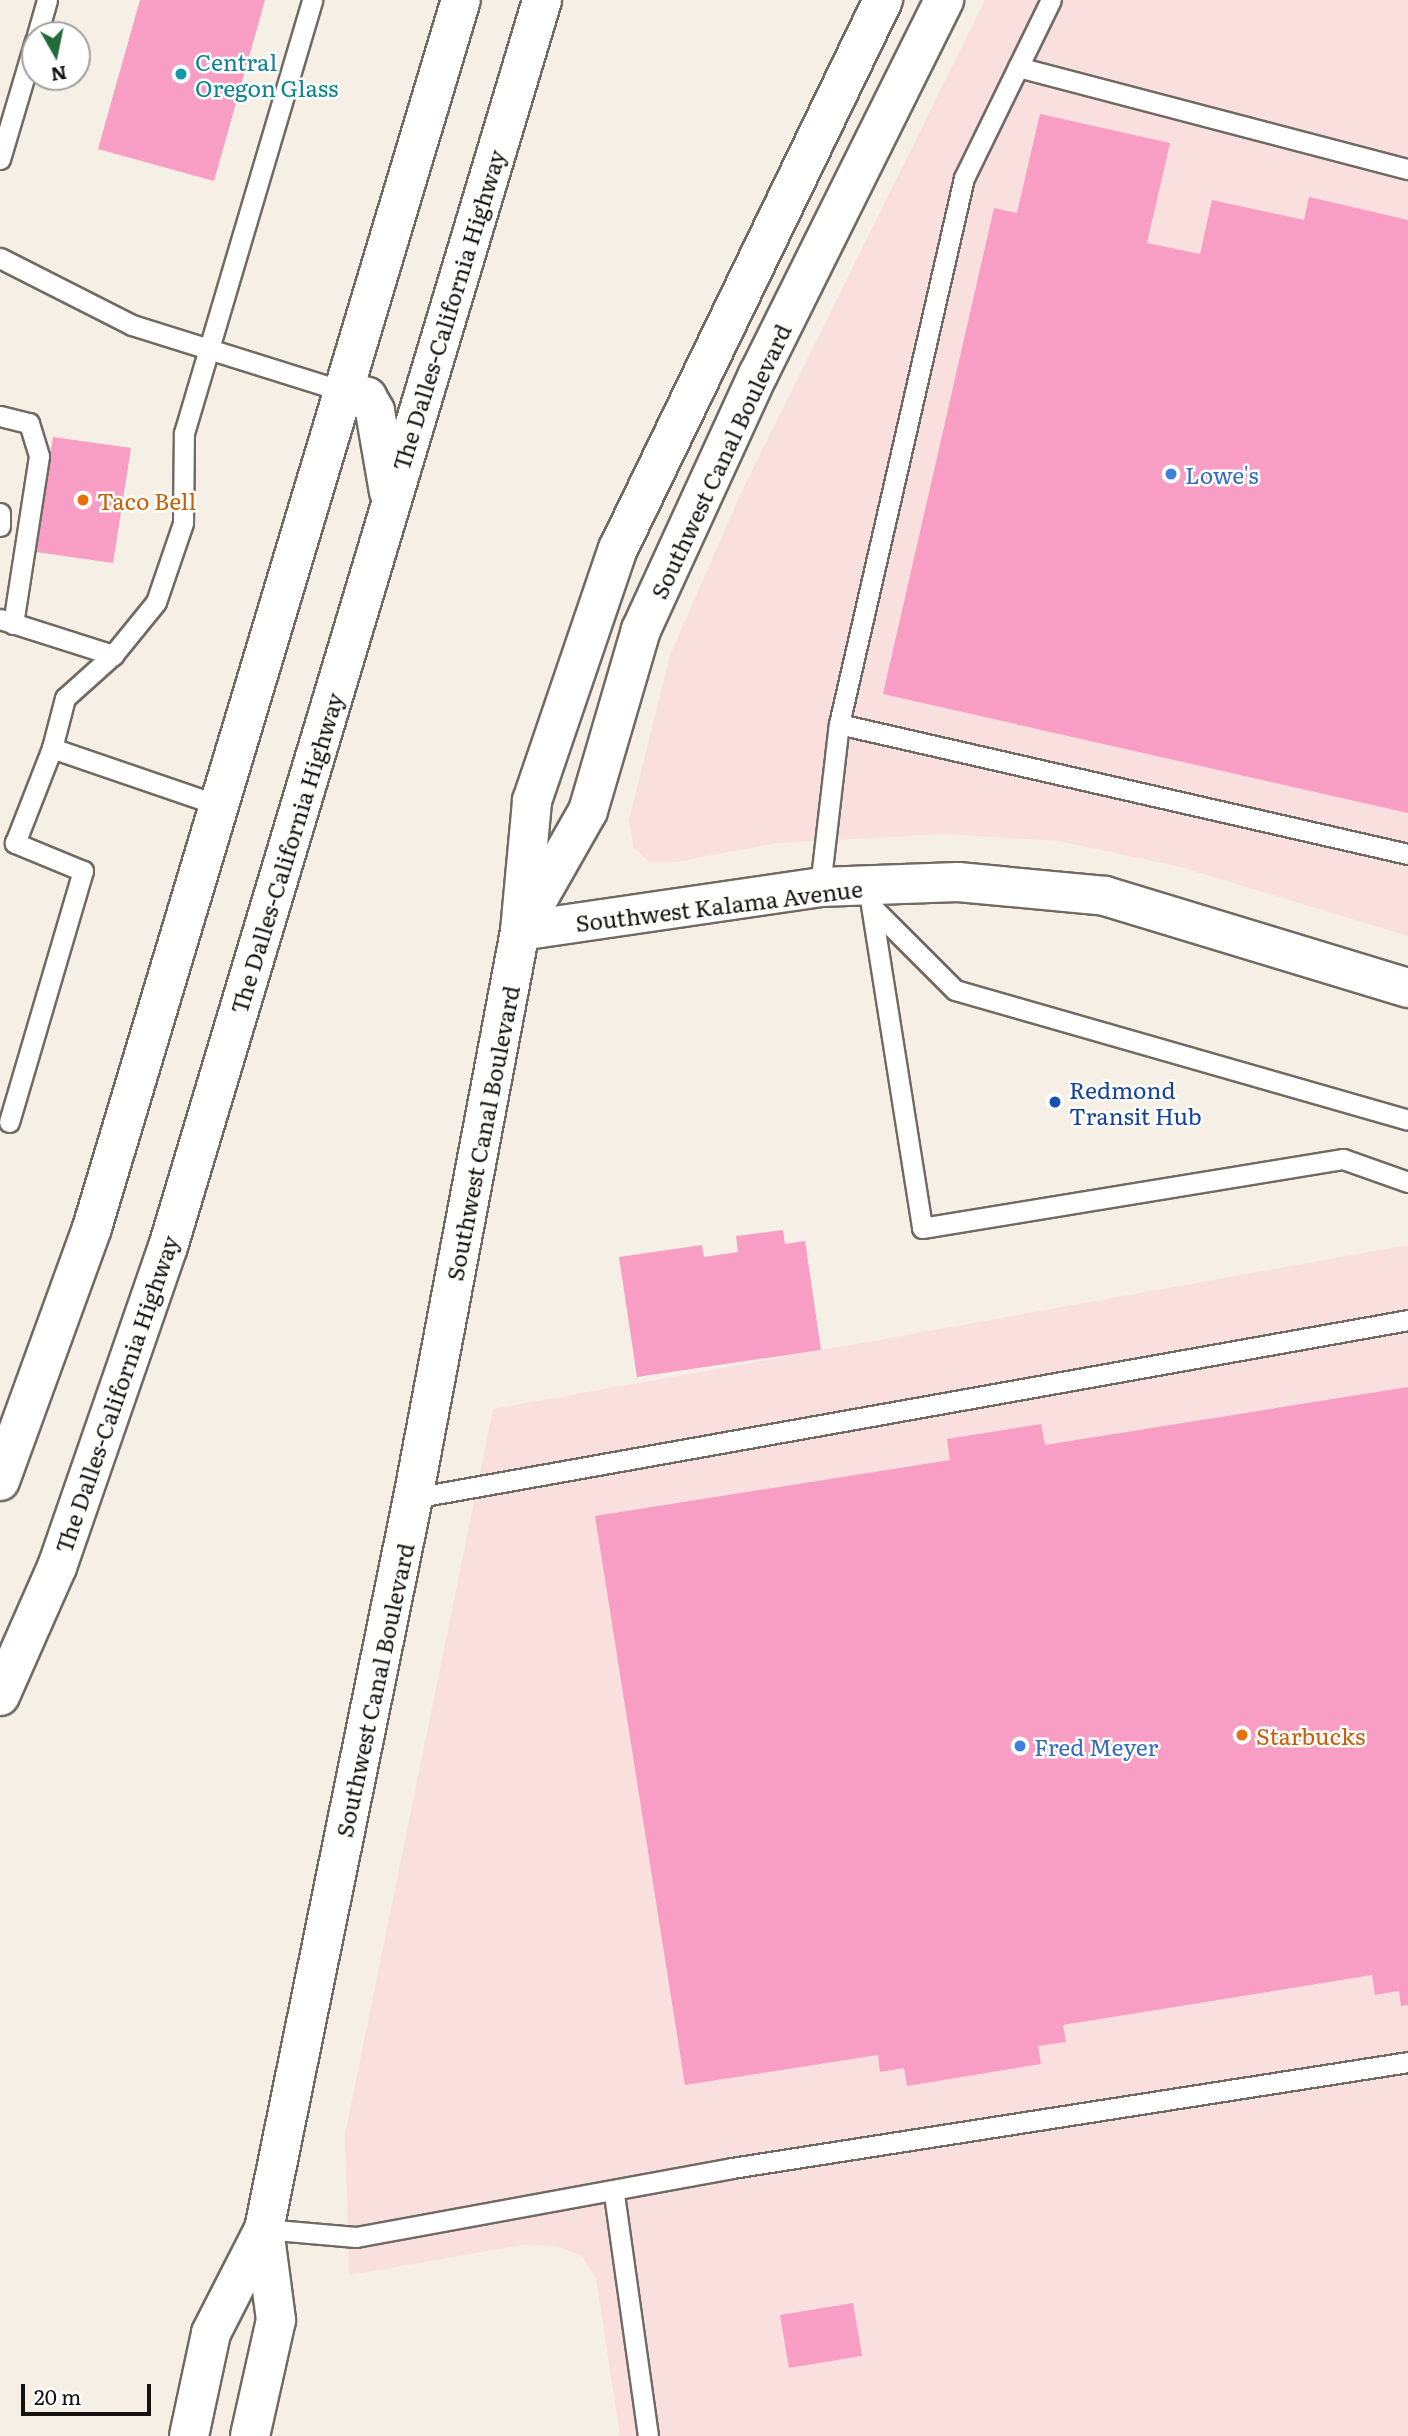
<!DOCTYPE html>
<style>
body{margin:0}
#map{position:relative;width:1408px;height:2436px;overflow:hidden;background:#f6efe5;font-family:Literata,serif}
div>[style]{position:absolute}
.commercial>*{inset:0;background:#fadfdf}
.building>*{inset:0;background:#f89ec5}
.roads{filter:drop-shadow(2px 0 #706a62) drop-shadow(-2px 0 #706a62) drop-shadow(0 2px #706a62) drop-shadow(0 -2px #706a62)}
.service>*{height:19px;margin:-9.5px;padding:0 9.5px;transform-origin:9.5px;border-radius:9.5px;background:#fff}
.tertiary>*{height:38px;margin:-19px;padding:0 19px;transform-origin:19px;border-radius:19px;background:#fff}
.secondary>*{height:38px;margin:-19px;padding:0 19px;transform-origin:19px;border-radius:19px;background:#fff}
.trunk>*{height:38px;margin:-19px;padding:0 19px;transform-origin:19px;border-radius:19px;background:#fff}
.dots>*{width:19px;height:19px;translate:-50% -50%;box-sizing:border-box;border:4px solid #fff;border-radius:50%}
span{translate:-50% -50%;white-space:nowrap;text-align:center;line-height:1.15;-webkit-text-stroke:5px #fff;paint-order:stroke}
.culture-label{font-size:23px;color:#0d838f}
.left{translate:0 -50%;text-align:left}
.street-label{font-size:23px;color:#15120f}
.shop-label{font-size:23px;color:#366cbe}
.food-label{font-size:23px;color:#c56008}
.transit-label{font-size:23px;color:#164399}
.north{position:absolute;left:21px;top:21px;width:70px;height:70px;box-sizing:border-box;background:#fff;border:2px solid #a1a09f;border-radius:50%;rotate:171deg;font-size:19px;font-weight:700;line-height:28px;text-align:center;color:#15120f}
.north::after{content:'';display:block;margin:auto;width:24px;height:32px;background:#226c3a;clip-path:polygon(50% 0,100% 100%,50% 72%,0 100%)}
.scale{position:absolute;left:21px;top:2384px;width:130px;height:32px;box-sizing:border-box;border:4px solid #15120f;border-top:0;padding-left:9px;font-size:21px;line-height:24px;white-space:nowrap;color:#15120f;-webkit-text-stroke:5px #fff;paint-order:stroke}
</style>
<div id="map">
<div class="commercial">
<i style="clip-path:polygon(985px 0,1408px 0,1408px 936px,1180px 867px,1059px 841px,944px 834px,778px 843px,676px 862px,649px 862px,634px 848px,629px 820px,670px 655px,740px 495px)"></i>
<i style="clip-path:polygon(1408px 1245px,1408px 2436px,620px 2436px,596px 2278px,582px 2256px,557px 2246px,523px 2245px,349px 2275px,345px 2134px,493px 1409px)"></i>
</div>
<div class="building">
<i style="clip-path:polygon(140px 0,265px 0,214px 181px,98px 149px)"></i>
<i style="clip-path:polygon(1040px 114px,1170px 143px,1147px 243px,1200px 254px,1212px 200px,1304px 220px,1309px 197px,1408px 220px,1408px 813px,883px 694px,994px 208px,1017px 213px)"></i>
<i style="clip-path:polygon(53px 437px,131px 448px,113px 563px,36px 552px)"></i>
<i style="clip-path:polygon(783px 1230px,785px 1244px,805px 1241px,821px 1350px,637px 1377px,619px 1257px,702px 1245px,704px 1257px,738px 1252px,736px 1236px)"></i>
<i style="clip-path:polygon(1408px 1387px,1408px 2005px,1401px 2006px,1399px 1991px,1375px 1995px,1372px 1975px,1063px 2025px,1066px 2042px,1038px 2046px,1041px 2064px,907px 2086px,904px 2068px,880px 2072px,878px 2055px,685px 2085px,595px 1516px,950px 1460px,947px 1439px,1041px 1424px,1045px 1445px)"></i>
<i style="clip-path:polygon(853px 2303px,862px 2356px,789px 2368px,780px 2315px)"></i>
</div>
<div class="roads">
<div class="service">
<i style="left:37px;top:35px;width:36px;rotate:-74deg"></i>
<i style="left:1018px;top:67px;width:403px;rotate:14.7deg"></i>
<i style="left:0;top:159px;width:123px;rotate:-73.5deg"></i>
<i style="left:0;top:258px;width:148px;rotate:26.9deg"></i>
<i style="left:132px;top:325px;width:220px;rotate:17.4deg"></i>
<i style="left:0;top:416px;width:30px;rotate:14deg"></i>
<i style="left:29px;top:423px;width:34px;rotate:73deg"></i>
<i style="left:39px;top:456px;width:170px;rotate:98.8deg"></i>
<i style="left:0;top:513px;width:13px;rotate:90deg"></i>
<i style="left:0;top:619px;width:119px;rotate:17.7deg"></i>
<i style="left:839px;top:724px;width:584px;rotate:12.87deg"></i>
<i style="left:221px;top:806px;width:179px;rotate:-161.1deg"></i>
<i style="left:52px;top:748px;width:52px;rotate:-75.4deg"></i>
<i style="left:65px;top:698px;width:64px;rotate:-41.9deg"></i>
<i style="left:113px;top:655px;width:68px;rotate:-50.9deg"></i>
<i style="left:156px;top:602px;width:83px;rotate:-71.1deg"></i>
<i style="left:183px;top:523px;width:90px;rotate:-89.4deg"></i>
<i style="left:184px;top:433px;width:452px;rotate:-73.5deg"></i>
<i style="left:868px;top:886px;width:346px;rotate:81deg"></i>
<i style="left:922px;top:1228px;width:427px;rotate:-9.3deg"></i>
<i style="left:1343px;top:1159px;width:69px;rotate:19.5deg"></i>
<i style="left:820px;top:887px;width:164px;rotate:-83.4deg"></i>
<i style="left:839px;top:724px;width:560px;rotate:-77.11deg"></i>
<i style="left:964px;top:178px;width:198px;rotate:-64deg"></i>
<i style="left:872px;top:907px;width:117px;rotate:45deg"></i>
<i style="left:955px;top:990px;width:471px;rotate:16deg"></i>
<i style="left:9px;top:1122px;width:262px;rotate:-73.6deg"></i>
<i style="left:83px;top:871px;width:74px;rotate:-157.6deg"></i>
<i style="left:15px;top:843px;width:102px;rotate:-68.7deg"></i>
<i style="left:413px;top:1498px;width:1011px;rotate:-10.14deg"></i>
<i style="left:614px;top:2194px;width:244px;rotate:82deg"></i>
<i style="left:264px;top:2229px;width:92px;rotate:5deg"></i>
<i style="left:356px;top:2237px;width:382px;rotate:-10.4deg"></i>
<i style="left:732px;top:2168px;width:684px;rotate:-8.91deg"></i>
</div>
<div class="tertiary">
<i style="left:520px;top:931px;width:303px;rotate:-8.3deg"></i>
<i style="left:820px;top:887px;width:138px;rotate:-2.1deg"></i>
<i style="left:958px;top:882px;width:148px;rotate:5.4deg"></i>
<i style="left:1105px;top:896px;width:317px;rotate:16.9deg"></i>
</div>
<div class="secondary">
<i style="left:526px;top:920px;width:125px;rotate:-60.4deg"></i>
<i style="left:588px;top:811px;width:189px;rotate:-73.7deg"></i>
<i style="left:641px;top:630px;width:281px;rotate:-65.4deg"></i>
<i style="left:758px;top:375px;width:419px;rotate:-63.6deg"></i>
<i style="left:189px;top:2436px;width:105px;rotate:-77.9deg"></i>
<i style="left:211px;top:2333px;width:117px;rotate:-63deg"></i>
<i style="left:264px;top:2229px;width:746px;rotate:-78.48deg"></i>
<i style="left:413px;top:1498px;width:577px;rotate:-79.31deg"></i>
<i style="left:520px;top:931px;width:131px;rotate:-84.7deg"></i>
<i style="left:532px;top:801px;width:266px;rotate:-71.2deg"></i>
<i style="left:618px;top:549px;width:610px;rotate:-64.23deg"></i>
<i style="left:250px;top:2436px;width:119px;rotate:-77.4deg"></i>
<i style="left:276px;top:2320px;width:92px;rotate:-97.5deg"></i>
</div>
<div class="trunk">
<i style="left:342px;top:391px;width:26px;rotate:13deg"></i>
<i style="left:367px;top:397px;width:16px;rotate:60deg"></i>
<i style="left:375px;top:411px;width:82px;rotate:80.2deg"></i>
<i style="left:0;top:1481px;width:269px;rotate:-70deg"></i>
<i style="left:92px;top:1228px;width:1282px;rotate:-73.28deg"></i>
<i style="left:0;top:1696px;width:141px;rotate:-66.2deg"></i>
<i style="left:57px;top:1567px;width:339px;rotate:-70.9deg"></i>
<i style="left:168px;top:1247px;width:1302px;rotate:-73.3deg"></i>
</div>
</div>
<div class="dots">
<i style="left:181px;top:74px;background:#0f9aa8"></i>
<i style="left:1171px;top:474px;background:#3f7fe0"></i>
<i style="left:83px;top:500px;background:#e8710a"></i>
<i style="left:1055px;top:1102px;background:#1a4fb4"></i>
<i style="left:1242px;top:1735px;background:#e8710a"></i>
<i style="left:1020px;top:1746px;background:#3f7fe0"></i>
</div>
<div class="culture-label">
<span class="left" style="left:195px;top:74px">Central<br>Oregon Glass</span>
</div>
<div class="street-label">
<span style="left:448px;top:310px;rotate:-73deg">The Dalles-California Highway</span>
<span style="left:720px;top:461px;rotate:-65deg">Southwest Canal Boulevard</span>
<span style="left:286px;top:853px;rotate:-73deg">The Dalles-California Highway</span>
<span style="left:719px;top:905px;rotate:-7deg">Southwest Kalama Avenue</span>
<span style="left:482px;top:1133px;rotate:-79deg">Southwest Canal Boulevard</span>
<span style="left:116px;top:1394px;rotate:-71deg">The Dalles-California Highway</span>
<span style="left:374px;top:1690px;rotate:-78deg">Southwest Canal Boulevard</span>
</div>
<div class="shop-label">
<span class="left" style="left:1185px;top:474px">Lowe's</span>
<span class="left" style="left:1034px;top:1746px">Fred Meyer</span>
</div>
<div class="food-label">
<span class="left" style="left:97px;top:500px">Taco Bell</span>
<span class="left" style="left:1256px;top:1735px">Starbucks</span>
</div>
<div class="transit-label">
<span class="left" style="left:1069px;top:1102px">Redmond<br>Transit Hub</span>
</div>
<div class="north">N</div>
<div class="scale">20 m</div>
</div>
